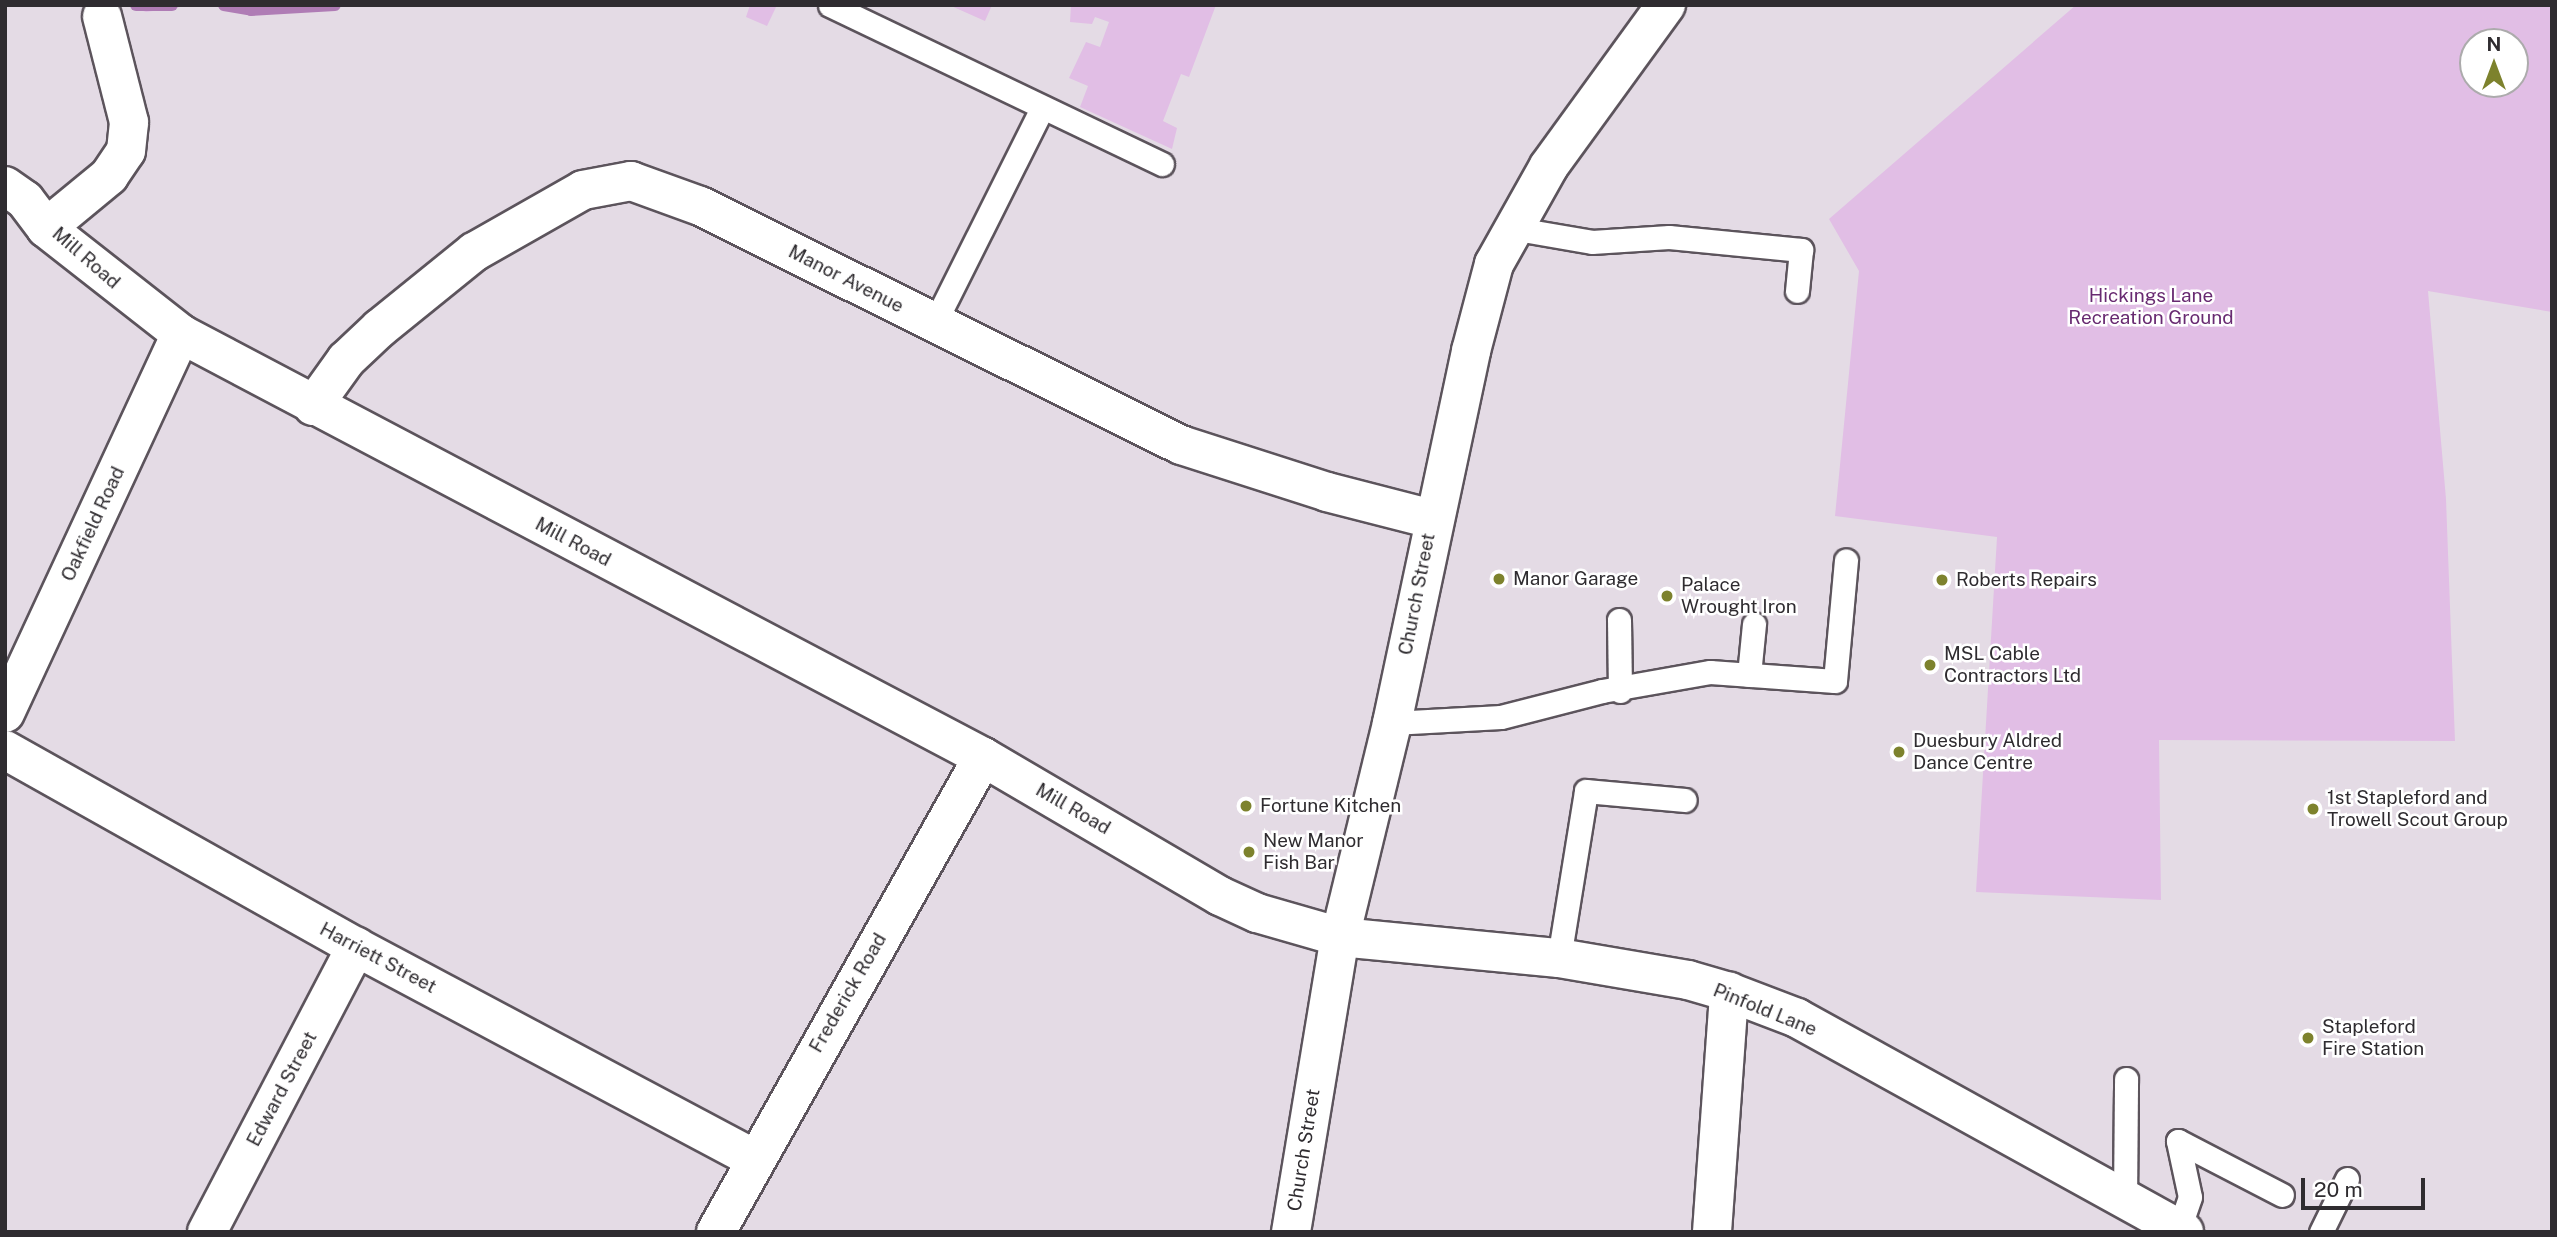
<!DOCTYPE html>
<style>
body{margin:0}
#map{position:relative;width:2557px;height:1237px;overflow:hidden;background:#e4dbe5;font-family:"Public Sans",sans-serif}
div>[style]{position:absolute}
.green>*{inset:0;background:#e1bee5}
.stream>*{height:12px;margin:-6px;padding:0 6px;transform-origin:6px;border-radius:6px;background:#af7cb5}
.roads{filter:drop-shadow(2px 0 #5c545c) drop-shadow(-2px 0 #5c545c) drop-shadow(0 2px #5c545c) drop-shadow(0 -2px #5c545c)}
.service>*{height:23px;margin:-11.5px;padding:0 11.5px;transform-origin:11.5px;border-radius:11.5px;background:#fff}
.minor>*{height:38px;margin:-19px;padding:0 19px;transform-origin:19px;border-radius:19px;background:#fff}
.secondary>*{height:38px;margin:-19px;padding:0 19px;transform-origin:19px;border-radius:19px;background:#fff}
.dots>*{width:19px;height:19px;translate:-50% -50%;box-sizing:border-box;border:4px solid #fff;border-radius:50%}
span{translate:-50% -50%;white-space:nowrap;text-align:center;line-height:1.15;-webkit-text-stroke:5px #fff;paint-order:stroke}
.street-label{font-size:19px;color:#2f2c30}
.park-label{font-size:19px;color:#682a71}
.poi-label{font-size:19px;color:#2f2c30}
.left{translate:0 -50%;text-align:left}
.frame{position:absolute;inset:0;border:7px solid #2f2c30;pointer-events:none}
.north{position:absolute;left:2459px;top:28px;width:70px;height:70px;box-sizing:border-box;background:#fff;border:2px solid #acabac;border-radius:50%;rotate:0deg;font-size:19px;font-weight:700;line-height:28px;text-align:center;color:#2f2c30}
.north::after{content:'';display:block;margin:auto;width:24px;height:32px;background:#7d822d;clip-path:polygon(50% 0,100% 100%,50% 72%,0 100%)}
.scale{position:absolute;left:2301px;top:1178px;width:124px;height:32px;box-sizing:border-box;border:4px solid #2f2c30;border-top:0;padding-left:9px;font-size:21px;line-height:24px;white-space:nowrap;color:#2f2c30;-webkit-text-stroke:5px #fff;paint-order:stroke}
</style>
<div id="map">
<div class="green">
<i style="clip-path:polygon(127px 5px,194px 5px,146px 12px)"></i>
<i style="clip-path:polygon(208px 5px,345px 5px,309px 12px,249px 12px)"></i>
<i style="clip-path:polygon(750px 5px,777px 5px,767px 26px,746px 17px)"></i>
<i style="clip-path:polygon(949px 5px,992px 5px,985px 21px)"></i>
<i style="clip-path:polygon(1071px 5px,1216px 5px,1189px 77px,1181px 74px,1163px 121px,1177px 128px,1172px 149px,1080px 107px,1088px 86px,1069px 78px,1086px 42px,1100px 47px,1109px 22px,1095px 17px,1092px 24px,1070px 22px)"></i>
<i style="clip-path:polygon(evenodd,2076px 5px,2552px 5px,2552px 312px,2428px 291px,2446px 499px,2455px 741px,2159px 740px,2161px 900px,1976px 892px,1997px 537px,1835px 516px,1859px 271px,1829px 219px,2076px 5px,2473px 42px,2515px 42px,2515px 84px,2473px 84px,2473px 42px)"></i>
</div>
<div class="stream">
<i style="left:136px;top:5px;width:36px"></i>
<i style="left:224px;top:5px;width:27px;rotate:10deg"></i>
<i style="left:251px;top:10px;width:84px;rotate:-3.4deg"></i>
</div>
<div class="roads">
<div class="service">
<i style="left:830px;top:5px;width:368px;rotate:25.6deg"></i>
<i style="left:1511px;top:228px;width:82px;rotate:9.8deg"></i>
<i style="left:1592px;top:242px;width:77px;rotate:-3.7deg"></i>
<i style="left:1669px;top:237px;width:133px;rotate:5.6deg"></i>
<i style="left:1801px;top:250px;width:41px;rotate:95.6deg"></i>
<i style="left:934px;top:324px;width:241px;rotate:-63.4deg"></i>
<i style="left:1619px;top:620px;width:71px;rotate:89.2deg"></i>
<i style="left:1749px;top:675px;width:51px;rotate:-84.4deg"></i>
<i style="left:1392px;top:723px;width:109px;rotate:-3.2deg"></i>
<i style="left:1501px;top:717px;width:104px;rotate:-14.4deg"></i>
<i style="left:1602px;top:691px;width:110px;rotate:-10deg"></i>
<i style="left:1710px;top:672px;width:125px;rotate:4.1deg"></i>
<i style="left:1835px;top:681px;width:121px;rotate:-84.8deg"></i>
<i style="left:1559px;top:958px;width:169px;rotate:-80.8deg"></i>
<i style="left:1586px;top:791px;width:99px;rotate:5.2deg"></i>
<i style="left:2178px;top:1141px;width:117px;rotate:27.4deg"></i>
<i style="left:2178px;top:1141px;width:57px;rotate:77.9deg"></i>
<i style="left:2190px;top:1197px;width:34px;rotate:109deg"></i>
<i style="left:2125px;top:1201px;width:122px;rotate:-89.5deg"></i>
<i style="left:2321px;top:1232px;width:59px;rotate:-63.9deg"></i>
</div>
<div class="minor">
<i style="left:5px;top:186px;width:24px;rotate:35deg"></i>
<i style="left:25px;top:200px;width:35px;rotate:53deg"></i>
<i style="left:46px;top:228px;width:172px;rotate:38.1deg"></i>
<i style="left:181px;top:334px;width:907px;rotate:27.81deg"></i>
<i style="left:983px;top:757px;width:275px;rotate:30.4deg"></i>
<i style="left:1220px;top:896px;width:41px;rotate:24.7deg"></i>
<i style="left:1257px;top:913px;width:86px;rotate:16.1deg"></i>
<i style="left:1340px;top:937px;width:220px;rotate:5.5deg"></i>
<i style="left:1559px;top:958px;width:131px;rotate:9.7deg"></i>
<i style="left:1688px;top:980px;width:43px;rotate:16.3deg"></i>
<i style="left:1729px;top:992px;width:73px;rotate:20.9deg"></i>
<i style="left:1797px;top:1018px;width:442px;rotate:28.9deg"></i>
<i style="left:46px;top:228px;width:82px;rotate:-39.5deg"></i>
<i style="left:109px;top:176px;width:30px;rotate:-56deg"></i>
<i style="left:126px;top:151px;width:29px;rotate:-84deg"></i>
<i style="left:129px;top:122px;width:109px;rotate:-104.3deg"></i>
<i style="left:313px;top:406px;width:57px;rotate:-54.3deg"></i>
<i style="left:346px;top:360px;width:47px;rotate:-43.3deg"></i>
<i style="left:380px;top:328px;width:121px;rotate:-39deg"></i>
<i style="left:474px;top:252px;width:125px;rotate:-29.6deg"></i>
<i style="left:583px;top:190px;width:49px;rotate:-10.6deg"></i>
<i style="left:631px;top:181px;width:73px;rotate:19.9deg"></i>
<i style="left:700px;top:206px;width:537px;rotate:26.42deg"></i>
<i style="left:1181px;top:445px;width:153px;rotate:17.8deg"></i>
<i style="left:1327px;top:492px;width:108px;rotate:14.4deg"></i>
<i style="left:5px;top:713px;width:418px;rotate:-65.1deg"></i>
<i style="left:5px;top:750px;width:403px;rotate:29.3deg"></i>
<i style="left:356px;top:947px;width:451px;rotate:28deg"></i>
<i style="left:207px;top:1232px;width:322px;rotate:-62.4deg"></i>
<i style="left:716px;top:1232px;width:545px;rotate:-60.66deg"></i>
<i style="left:1712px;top:1232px;width:241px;rotate:-85.9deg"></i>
</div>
<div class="secondary">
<i style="left:1291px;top:1232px;width:299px;rotate:-80.6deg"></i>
<i style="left:1340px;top:937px;width:220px;rotate:-76.3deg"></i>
<i style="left:1392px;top:723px;width:380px;rotate:-78deg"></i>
<i style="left:1471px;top:351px;width:90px;rotate:-75.2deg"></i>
<i style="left:1494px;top:264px;width:112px;rotate:-60.7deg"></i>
<i style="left:1549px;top:166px;width:199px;rotate:-54deg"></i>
</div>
</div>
<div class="dots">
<i style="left:1499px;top:579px;background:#7d822d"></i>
<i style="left:1942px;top:580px;background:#7d822d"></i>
<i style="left:1667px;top:596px;background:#7d822d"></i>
<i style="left:1930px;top:665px;background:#7d822d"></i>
<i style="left:1899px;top:752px;background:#7d822d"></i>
<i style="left:1246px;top:806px;background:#7d822d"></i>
<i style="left:2313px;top:809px;background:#7d822d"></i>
<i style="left:1249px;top:852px;background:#7d822d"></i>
<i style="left:2308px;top:1038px;background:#7d822d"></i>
</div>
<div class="street-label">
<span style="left:86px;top:258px;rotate:41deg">Mill Road</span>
<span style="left:846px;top:279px;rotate:27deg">Manor Avenue</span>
<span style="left:93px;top:524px;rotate:-65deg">Oakfield Road</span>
<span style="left:573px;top:542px;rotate:28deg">Mill Road</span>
<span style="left:1417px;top:594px;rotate:-79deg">Church Street</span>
<span style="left:1073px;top:809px;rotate:30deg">Mill Road</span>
<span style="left:378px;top:958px;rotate:28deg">Harriett Street</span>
<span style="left:848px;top:993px;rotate:-60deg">Frederick Road</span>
<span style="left:1765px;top:1010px;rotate:22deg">Pinfold Lane</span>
<span style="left:282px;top:1089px;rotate:-62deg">Edward Street</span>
<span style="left:1304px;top:1150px;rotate:-81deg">Church Street</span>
</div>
<div class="park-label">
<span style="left:2151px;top:307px">Hickings Lane<br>Recreation Ground</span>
</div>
<div class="poi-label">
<span class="left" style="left:1513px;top:579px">Manor Garage</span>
<span class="left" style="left:1956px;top:580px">Roberts Repairs</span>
<span class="left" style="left:1681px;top:596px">Palace<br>Wrought Iron</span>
<span class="left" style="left:1944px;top:665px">MSL Cable<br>Contractors Ltd</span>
<span class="left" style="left:1913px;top:752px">Duesbury Aldred<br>Dance Centre</span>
<span class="left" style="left:2327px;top:809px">1st Stapleford and<br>Trowell Scout Group</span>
<span class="left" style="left:1260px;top:806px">Fortune Kitchen</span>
<span class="left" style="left:1263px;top:852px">New Manor<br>Fish Bar</span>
<span class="left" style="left:2322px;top:1038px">Stapleford<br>Fire Station</span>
</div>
<div class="frame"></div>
<div class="north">N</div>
<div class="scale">20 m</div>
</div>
